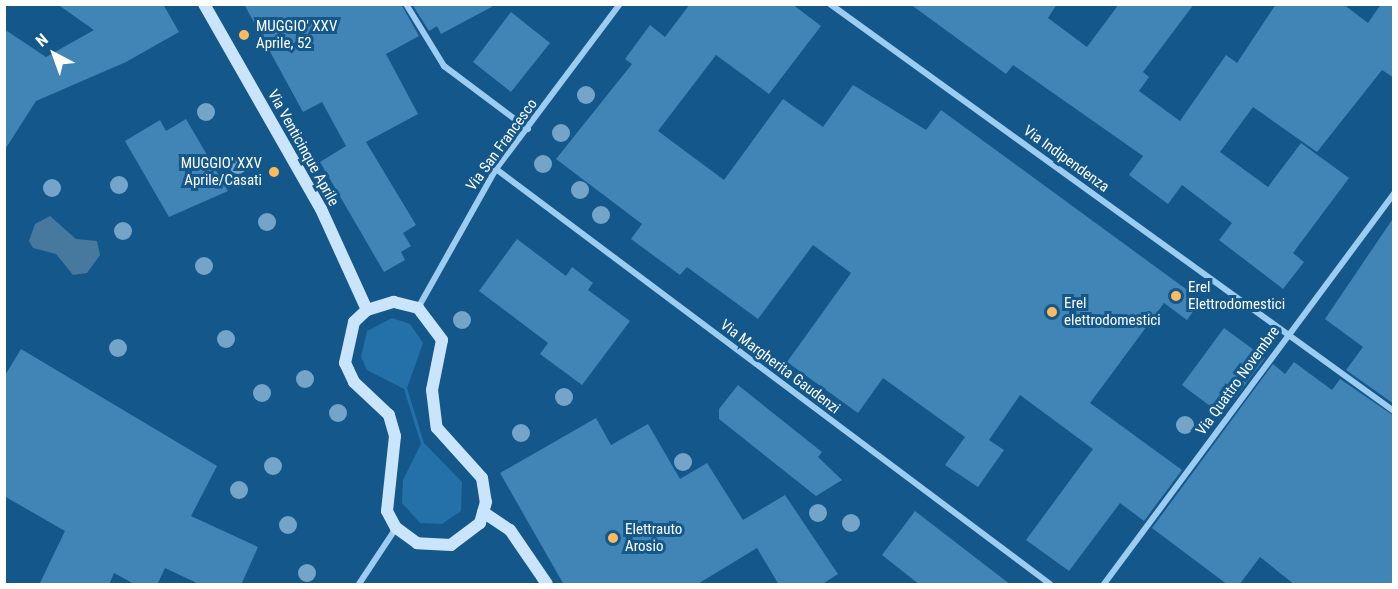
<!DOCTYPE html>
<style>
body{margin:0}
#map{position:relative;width:1398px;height:589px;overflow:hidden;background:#14578b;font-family:"Roboto Condensed",sans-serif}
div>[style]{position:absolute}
.green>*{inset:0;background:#2371a8}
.water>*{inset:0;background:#47789e}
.building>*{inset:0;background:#4184b6}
.street>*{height:6px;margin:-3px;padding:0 3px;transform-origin:3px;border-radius:3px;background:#9ccdf0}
.secondary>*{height:12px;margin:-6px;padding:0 6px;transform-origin:6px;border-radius:6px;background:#cae5fb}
.trees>*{width:18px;height:18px;margin:-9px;border-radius:50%;background:#74a5c9}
.dots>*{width:16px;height:16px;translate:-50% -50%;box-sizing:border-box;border:3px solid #14578b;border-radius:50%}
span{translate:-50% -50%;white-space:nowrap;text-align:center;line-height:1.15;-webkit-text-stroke:6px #14578b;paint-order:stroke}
.poi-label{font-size:15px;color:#fff}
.left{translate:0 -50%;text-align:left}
.right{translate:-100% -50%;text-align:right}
.street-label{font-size:15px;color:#fff}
.frame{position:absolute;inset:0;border:6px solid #fff;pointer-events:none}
.north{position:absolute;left:24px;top:24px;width:60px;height:60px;-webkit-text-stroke:4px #14578b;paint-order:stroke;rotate:319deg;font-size:16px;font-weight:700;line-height:24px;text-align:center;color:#fff}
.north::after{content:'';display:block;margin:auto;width:21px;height:27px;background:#fff;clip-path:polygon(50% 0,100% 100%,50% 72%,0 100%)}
</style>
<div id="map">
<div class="green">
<i style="clip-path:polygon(392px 318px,410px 324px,423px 343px,407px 388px,424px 443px,462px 482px,461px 511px,442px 524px,420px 523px,402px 503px,403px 480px,421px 444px,404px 389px,367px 370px,361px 357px,367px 331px)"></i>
</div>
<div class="water">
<i style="clip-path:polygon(50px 216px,76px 239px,97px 241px,100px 255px,87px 273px,73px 275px,56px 254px,33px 248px,29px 241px,35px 224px)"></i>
</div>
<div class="building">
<i style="clip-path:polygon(57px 4px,163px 4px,179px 32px,126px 62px,36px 101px,4px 151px,4px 29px,46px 57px,94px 30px)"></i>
<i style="clip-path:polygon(244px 4px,401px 4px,419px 36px,386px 54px,418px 114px,366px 142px,416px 225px,403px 233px,411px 246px,401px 252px,405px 260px,384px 272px,320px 162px,346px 146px,322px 102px,303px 112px)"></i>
<i style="clip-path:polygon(412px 4px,497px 4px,441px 34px,437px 26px,429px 31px)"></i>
<i style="clip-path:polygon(690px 4px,792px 4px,821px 26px,769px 94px,716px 55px,658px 131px,724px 180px,783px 99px,823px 127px,853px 85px,926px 130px,941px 110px,1201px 300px,1187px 320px,1164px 303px,1090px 403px,1182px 470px,1144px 521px,1120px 503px,1069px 571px,1026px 540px,1093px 449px,1020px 395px,989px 440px,1004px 450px,978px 487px,945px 465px,965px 437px,883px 378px,858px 413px,787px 362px,851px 273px,813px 245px,758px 319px,687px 267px,680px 275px,631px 239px,642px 224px,556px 159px,632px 64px,625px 59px,650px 25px,665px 37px)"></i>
<i style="clip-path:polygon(910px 4px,1057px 4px,1048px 18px,1087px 47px,1119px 4px,1194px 4px,1143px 72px,1149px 77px,1139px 91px,1180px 121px,1226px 55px,1237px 63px,1276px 4px,1343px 4px,1368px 23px,1381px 4px,1394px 4px,1394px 78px,1382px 70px,1317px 152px,1253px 107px,1220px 152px,1268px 187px,1301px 143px,1349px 178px,1293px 253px,1304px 262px,1283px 289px,1219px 240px,1232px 223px,1182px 185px,1168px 204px,1129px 175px,1143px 156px,1013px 65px,1006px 74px)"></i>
<i style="clip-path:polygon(511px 12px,550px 43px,511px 92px,473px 62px)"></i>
<i style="clip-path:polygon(186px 119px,228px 191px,169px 217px,125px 141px,160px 120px,166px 131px)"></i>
<i style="clip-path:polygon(1394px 217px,1394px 404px,1346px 370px,1363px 347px,1325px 319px)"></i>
<i style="clip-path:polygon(517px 239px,566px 276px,572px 267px,593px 283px,588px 290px,630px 321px,582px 385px,540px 354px,548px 343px,479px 291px)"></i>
<i style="clip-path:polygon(1224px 328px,1265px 358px,1222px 415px,1182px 385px)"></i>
<i style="clip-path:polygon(21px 349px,217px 466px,191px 516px,258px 547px,241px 585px,201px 585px,165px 568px,157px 585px,136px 585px,114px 573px,109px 585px,39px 585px,65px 531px,4px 496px,4px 377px)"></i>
<i style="clip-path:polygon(1294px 362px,1332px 390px,1340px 379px,1394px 416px,1394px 585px,1295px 585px,1260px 557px,1239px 585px,1228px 585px,1152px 528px,1273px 364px,1285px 374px)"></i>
<i style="clip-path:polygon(738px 385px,822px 452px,818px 457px,842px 480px,816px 496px,719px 419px,719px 409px)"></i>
<i style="clip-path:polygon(596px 418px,611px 445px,648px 424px,680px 479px,707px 463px,743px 520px,785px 495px,838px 574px,821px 585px,779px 585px,757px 548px,696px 585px,564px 585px,500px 473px)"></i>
<i style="clip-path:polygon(915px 511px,1011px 585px,920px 585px,882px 555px)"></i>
</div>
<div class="street">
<i style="left:406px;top:4px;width:73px;rotate:58.5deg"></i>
<i style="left:444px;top:66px;width:105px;rotate:36.9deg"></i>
<i style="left:830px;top:4px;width:696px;rotate:35.82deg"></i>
<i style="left:496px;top:169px;width:692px;rotate:36.84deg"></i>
<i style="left:418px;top:308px;width:159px;rotate:-60.7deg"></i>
<i style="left:496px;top:169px;width:206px;rotate:-53.1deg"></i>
<i style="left:359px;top:584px;width:67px;rotate:-56.5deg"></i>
<i style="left:1104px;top:584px;width:487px;rotate:-53.4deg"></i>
</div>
<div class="secondary">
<i style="left:204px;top:4px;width:236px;rotate:60.3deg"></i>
<i style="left:321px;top:209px;width:111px;rotate:65.5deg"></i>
<i style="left:394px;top:302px;width:25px;rotate:14deg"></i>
<i style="left:418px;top:308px;width:40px;rotate:53deg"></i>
<i style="left:442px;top:340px;width:51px;rotate:101.3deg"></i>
<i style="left:432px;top:390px;width:38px;rotate:83deg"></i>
<i style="left:437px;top:428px;width:67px;rotate:48deg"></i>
<i style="left:482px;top:478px;width:24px;rotate:81deg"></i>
<i style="left:486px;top:502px;width:22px;rotate:106deg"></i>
<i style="left:480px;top:523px;width:36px;rotate:143deg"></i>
<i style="left:451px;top:545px;width:34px;rotate:-177deg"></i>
<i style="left:417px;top:543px;width:26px;rotate:-144deg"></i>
<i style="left:396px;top:528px;width:19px;rotate:-118deg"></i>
<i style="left:387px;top:511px;width:75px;rotate:-83.9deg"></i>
<i style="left:395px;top:436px;width:22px;rotate:-106deg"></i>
<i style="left:389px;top:415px;width:48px;rotate:-136.7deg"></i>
<i style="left:354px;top:382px;width:21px;rotate:-115deg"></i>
<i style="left:345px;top:363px;width:42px;rotate:-77.6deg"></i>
<i style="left:354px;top:322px;width:18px;rotate:-43deg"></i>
<i style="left:367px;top:310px;width:28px;rotate:-17deg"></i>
<i style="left:483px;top:512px;width:32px;rotate:34deg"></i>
<i style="left:510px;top:530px;width:65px;rotate:55.6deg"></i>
</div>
<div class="trees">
<i style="left:586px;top:95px"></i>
<i style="left:206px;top:112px"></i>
<i style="left:561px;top:133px"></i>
<i style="left:543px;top:164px"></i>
<i style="left:238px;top:165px"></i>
<i style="left:119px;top:185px"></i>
<i style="left:52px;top:188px"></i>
<i style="left:580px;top:190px"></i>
<i style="left:601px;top:215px"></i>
<i style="left:267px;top:222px"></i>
<i style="left:123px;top:231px"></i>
<i style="left:204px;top:266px"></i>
<i style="left:462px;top:320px"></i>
<i style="left:226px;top:339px"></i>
<i style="left:118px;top:348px"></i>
<i style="left:305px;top:379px"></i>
<i style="left:262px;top:393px"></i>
<i style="left:564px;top:397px"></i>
<i style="left:338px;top:413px"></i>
<i style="left:1185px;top:425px"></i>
<i style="left:521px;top:433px"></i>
<i style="left:683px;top:462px"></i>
<i style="left:273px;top:466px"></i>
<i style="left:239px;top:490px"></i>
<i style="left:818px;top:513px"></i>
<i style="left:851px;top:523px"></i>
<i style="left:288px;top:525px"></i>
<i style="left:307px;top:573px"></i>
</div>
<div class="dots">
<i style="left:244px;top:35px;background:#ffba5b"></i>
<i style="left:274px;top:172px;background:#ffba5b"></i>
<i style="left:1176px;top:296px;background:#ffba5b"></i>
<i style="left:1052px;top:312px;background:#ffba5b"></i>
<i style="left:613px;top:538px;background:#ffba5b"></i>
</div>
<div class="poi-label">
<span class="left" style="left:256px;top:35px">MUGGIO' XXV<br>Aprile, 52</span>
<span class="right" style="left:262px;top:172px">MUGGIO' XXV<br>Aprile/Casati</span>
<span class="left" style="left:1188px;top:296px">Erel<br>Elettrodomestici</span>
<span class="left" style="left:1064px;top:312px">Erel<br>elettrodomestici</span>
<span class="left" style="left:625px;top:538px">Elettrauto<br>Arosio</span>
</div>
<div class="street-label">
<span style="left:502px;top:145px;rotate:-54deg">Via San Francesco</span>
<span style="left:303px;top:148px;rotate:61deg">Via Venticinque Aprile</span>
<span style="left:1066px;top:159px;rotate:36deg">Via Indipendenza</span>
<span style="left:780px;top:367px;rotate:37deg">Via Margherita Gaudenzi</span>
<span style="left:1238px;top:381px;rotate:-54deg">Via Quattro Novembre</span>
</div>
<div class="frame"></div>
<div class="north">N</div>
</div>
